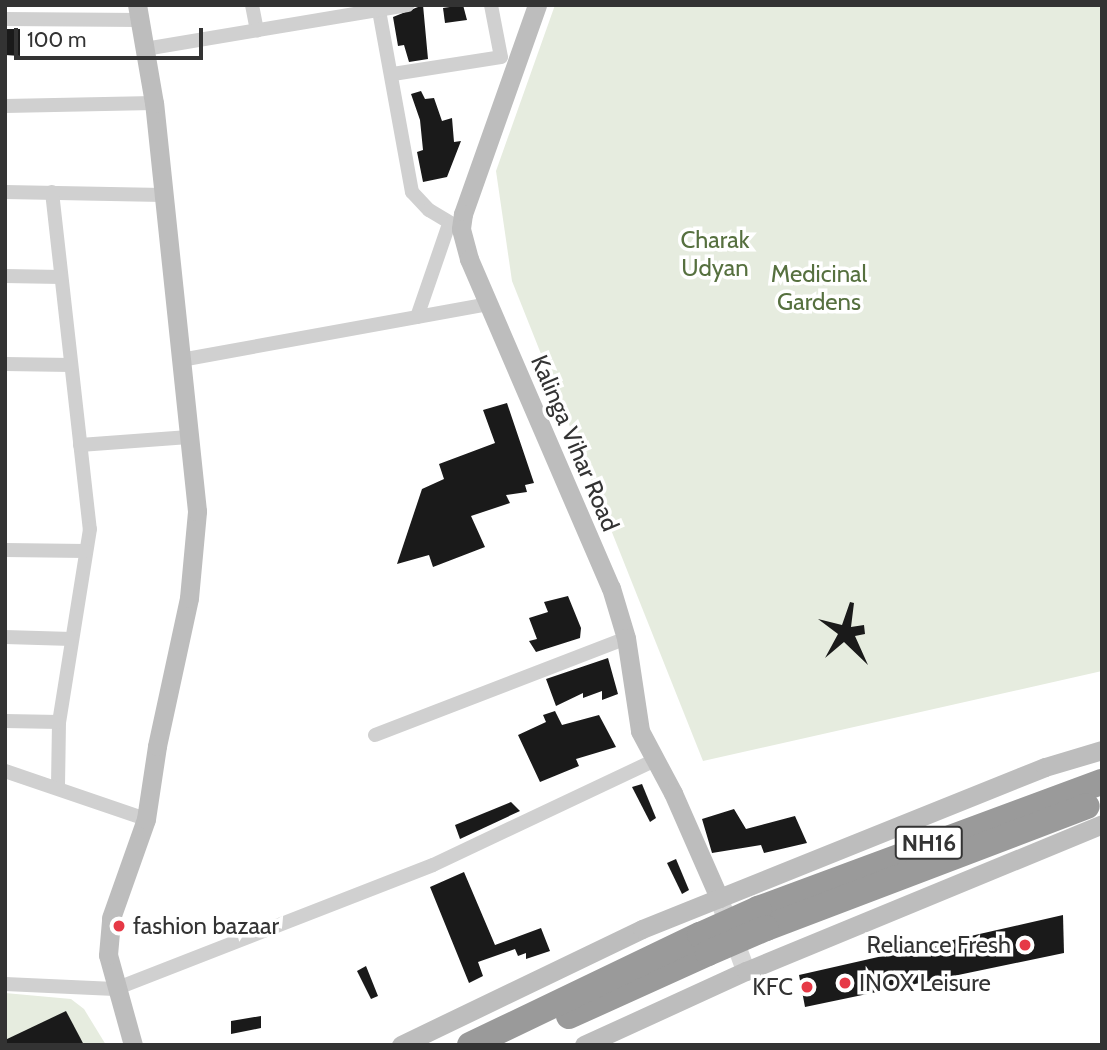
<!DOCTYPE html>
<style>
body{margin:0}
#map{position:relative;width:1107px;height:1050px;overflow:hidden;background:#fff;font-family:Cabin,sans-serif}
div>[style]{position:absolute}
.green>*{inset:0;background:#e6ecdf}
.building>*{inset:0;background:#1a1a1a}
.secondary-tunnel>*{height:19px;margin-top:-9.5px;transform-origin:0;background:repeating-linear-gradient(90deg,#d6d6d6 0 19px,transparent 0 29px)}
.street>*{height:14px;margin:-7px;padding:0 7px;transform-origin:7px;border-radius:7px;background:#d0d0d0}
.secondary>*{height:19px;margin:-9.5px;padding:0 9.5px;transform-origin:9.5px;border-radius:9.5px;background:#bdbdbd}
.highway>*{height:26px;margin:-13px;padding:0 13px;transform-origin:13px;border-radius:13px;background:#9a9a9a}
.highway-bridge>*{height:26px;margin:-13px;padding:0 13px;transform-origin:13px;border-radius:13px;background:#9a9a9a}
.dots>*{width:19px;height:19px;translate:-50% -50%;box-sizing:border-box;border:4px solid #fff;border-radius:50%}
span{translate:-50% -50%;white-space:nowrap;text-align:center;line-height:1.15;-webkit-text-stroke:7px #fff;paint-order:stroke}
.shield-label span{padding:2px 5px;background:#fff;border:2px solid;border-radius:5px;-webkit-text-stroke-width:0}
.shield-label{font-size:23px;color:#333;font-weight:700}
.park-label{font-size:24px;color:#56703f}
.street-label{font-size:24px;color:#333}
.poi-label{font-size:24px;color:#333}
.left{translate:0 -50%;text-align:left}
.right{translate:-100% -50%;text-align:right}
.frame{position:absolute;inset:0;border:7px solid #333;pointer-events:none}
.scale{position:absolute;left:14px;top:28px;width:189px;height:32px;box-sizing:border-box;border:4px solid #333;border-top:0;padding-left:9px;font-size:21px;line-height:24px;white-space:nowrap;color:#333;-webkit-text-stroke:5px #fff;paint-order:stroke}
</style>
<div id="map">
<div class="green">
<i style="clip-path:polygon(555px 5px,1102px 5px,1102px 671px,703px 761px,512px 281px,496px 171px)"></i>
<i style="clip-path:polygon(5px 993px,71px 999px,84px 1009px,106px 1045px,5px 1045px)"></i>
</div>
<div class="building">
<i style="clip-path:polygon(423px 5px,428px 59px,409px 62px,404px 45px,398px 46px,393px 17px)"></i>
<i style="clip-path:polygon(463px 5px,467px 20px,445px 23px,443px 8px)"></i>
<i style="clip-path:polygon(5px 29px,20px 29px,20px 56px,5px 55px)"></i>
<i style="clip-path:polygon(421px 91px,425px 99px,434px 98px,442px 121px,452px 118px,454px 142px,461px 141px,447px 177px,423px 182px,417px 152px,423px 150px,420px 120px,411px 94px)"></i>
<i style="clip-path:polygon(507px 403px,534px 483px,525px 485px,527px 492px,506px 495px,510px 503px,471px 516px,485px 547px,433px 567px,429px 555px,397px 564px,422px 489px,444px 479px,439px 464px,495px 443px,483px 410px)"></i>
<i style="clip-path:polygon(568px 596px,581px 628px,580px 638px,536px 652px,529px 641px,537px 639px,529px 618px,548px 612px,544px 602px)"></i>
<i style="clip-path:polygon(850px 602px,854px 603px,851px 627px,864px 625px,865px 634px,855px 636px,868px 665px,844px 642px,825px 658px,838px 634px,818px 619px,842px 625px)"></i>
<i style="clip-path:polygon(608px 658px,618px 694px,602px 700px,602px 691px,583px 698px,583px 693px,556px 706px,546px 679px)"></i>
<i style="clip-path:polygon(555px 711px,562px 725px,599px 715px,616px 747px,576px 759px,579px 766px,540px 782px,518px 735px,546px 722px,543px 715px)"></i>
<i style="clip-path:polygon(642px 784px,656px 818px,650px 822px,632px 787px)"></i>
<i style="clip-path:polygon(511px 802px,520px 811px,460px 839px,455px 825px)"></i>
<i style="clip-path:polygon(734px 809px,746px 829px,795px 816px,807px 843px,764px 853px,761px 845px,712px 853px,702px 819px)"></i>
<i style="clip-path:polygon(676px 859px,689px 890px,682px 894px,667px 863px)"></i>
<i style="clip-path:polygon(464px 872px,495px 945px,541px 928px,550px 951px,526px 959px,526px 953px,518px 956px,515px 949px,478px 962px,483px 976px,469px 983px,430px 887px)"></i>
<i style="clip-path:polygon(1063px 915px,1064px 953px,805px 1007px,799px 975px)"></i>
<i style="clip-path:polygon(366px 966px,378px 996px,371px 999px,357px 971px)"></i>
<i style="clip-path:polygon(66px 1011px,84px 1045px,5px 1045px,5px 1040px)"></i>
<i style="clip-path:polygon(261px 1016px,261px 1028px,231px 1034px,231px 1021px)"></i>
</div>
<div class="secondary-tunnel">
<i style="left:719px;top:898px;width:78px;rotate:69.7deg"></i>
</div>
<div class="street">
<i style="left:252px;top:5px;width:26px;rotate:79deg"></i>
<i style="left:378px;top:5px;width:190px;rotate:79.7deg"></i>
<i style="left:412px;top:192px;width:25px;rotate:47deg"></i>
<i style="left:429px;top:210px;width:37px;rotate:31deg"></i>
<i style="left:5px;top:19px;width:135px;rotate:0.4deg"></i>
<i style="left:145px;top:49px;width:266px;rotate:-9.5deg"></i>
<i style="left:393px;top:74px;width:109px;rotate:-8.9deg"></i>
<i style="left:501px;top:57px;width:53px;rotate:-100.9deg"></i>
<i style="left:5px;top:106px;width:149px;rotate:-1.2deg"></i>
<i style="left:5px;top:192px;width:158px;rotate:1.1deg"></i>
<i style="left:52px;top:192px;width:339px;rotate:83.6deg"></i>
<i style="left:90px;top:529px;width:195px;rotate:99.1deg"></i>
<i style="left:59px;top:722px;width:64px;rotate:90.9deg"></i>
<i style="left:5px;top:276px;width:56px;rotate:1deg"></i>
<i style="left:417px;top:317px;width:98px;rotate:-71deg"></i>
<i style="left:181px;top:360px;width:312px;rotate:-10.3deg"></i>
<i style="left:5px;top:364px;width:66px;rotate:0.9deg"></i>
<i style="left:80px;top:445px;width:109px;rotate:-4.2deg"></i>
<i style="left:5px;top:550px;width:81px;rotate:0.7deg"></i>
<i style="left:5px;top:637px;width:67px;rotate:1.7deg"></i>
<i style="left:5px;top:721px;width:54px;rotate:1.1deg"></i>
<i style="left:375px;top:735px;width:269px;rotate:-21.1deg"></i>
<i style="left:5px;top:771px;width:149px;rotate:18.8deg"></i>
<i style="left:5px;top:984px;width:110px;rotate:2.6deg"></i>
<i style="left:115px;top:989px;width:341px;rotate:-21.3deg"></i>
<i style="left:433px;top:865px;width:246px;rotate:-25.3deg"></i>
</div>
<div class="secondary">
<i style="left:537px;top:5px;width:222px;rotate:109.5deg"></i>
<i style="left:463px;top:214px;width:15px;rotate:98deg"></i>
<i style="left:461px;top:229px;width:31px;rotate:75deg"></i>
<i style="left:469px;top:259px;width:358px;rotate:66.7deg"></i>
<i style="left:611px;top:588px;width:52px;rotate:73.3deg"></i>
<i style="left:626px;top:638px;width:94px;rotate:81.4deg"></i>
<i style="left:640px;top:731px;width:70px;rotate:62deg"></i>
<i style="left:673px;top:793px;width:115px;rotate:66.3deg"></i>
<i style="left:133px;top:1045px;width:93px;rotate:-105.5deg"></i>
<i style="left:108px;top:955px;width:37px;rotate:-85deg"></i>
<i style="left:111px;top:918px;width:105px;rotate:-70.5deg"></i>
<i style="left:146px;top:819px;width:74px;rotate:-81.4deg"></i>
<i style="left:157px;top:746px;width:151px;rotate:-77.8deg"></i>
<i style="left:189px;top:598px;width:87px;rotate:-84.7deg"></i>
<i style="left:197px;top:511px;width:410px;rotate:-96deg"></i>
<i style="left:154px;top:103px;width:99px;rotate:-99.8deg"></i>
<i style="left:401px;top:1045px;width:267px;rotate:-25.7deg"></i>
<i style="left:642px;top:929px;width:434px;rotate:-21.9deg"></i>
<i style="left:1045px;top:767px;width:59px;rotate:-16.6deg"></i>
<i style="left:584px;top:1045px;width:178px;rotate:-24.6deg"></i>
<i style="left:746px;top:971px;width:385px;rotate:-22.4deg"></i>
</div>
<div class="highway">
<i style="left:758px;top:909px;width:367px;rotate:-20.3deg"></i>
<i style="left:766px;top:928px;width:343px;rotate:-20.8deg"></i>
<i style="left:569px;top:1016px;width:153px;rotate:-24.4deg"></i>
<i style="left:470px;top:1045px;width:255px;rotate:-25.6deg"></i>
</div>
<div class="highway-bridge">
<i style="left:700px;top:935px;width:64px;rotate:-24.1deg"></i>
<i style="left:708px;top:953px;width:63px;rotate:-23.3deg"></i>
</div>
<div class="dots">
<i style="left:119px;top:926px;background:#e63946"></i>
<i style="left:1025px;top:945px;background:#e63946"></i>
<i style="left:845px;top:983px;background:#e63946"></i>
<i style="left:807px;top:987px;background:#e63946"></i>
</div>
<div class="shield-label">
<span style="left:929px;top:843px">NH16</span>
</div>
<div class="park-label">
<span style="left:715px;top:254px">Charak<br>Udyan</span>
<span style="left:819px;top:288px">Medicinal<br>Gardens</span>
</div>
<div class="street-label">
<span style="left:575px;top:443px;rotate:67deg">Kalinga Vihar Road</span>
</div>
<div class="poi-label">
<span class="left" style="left:133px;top:926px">fashion bazaar</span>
<span class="right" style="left:1011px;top:945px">Reliance Fresh</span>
<span class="left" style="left:859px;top:983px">INOX Leisure</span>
<span class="right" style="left:793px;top:987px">KFC</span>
</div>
<div class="frame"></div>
<div class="scale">100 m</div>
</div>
